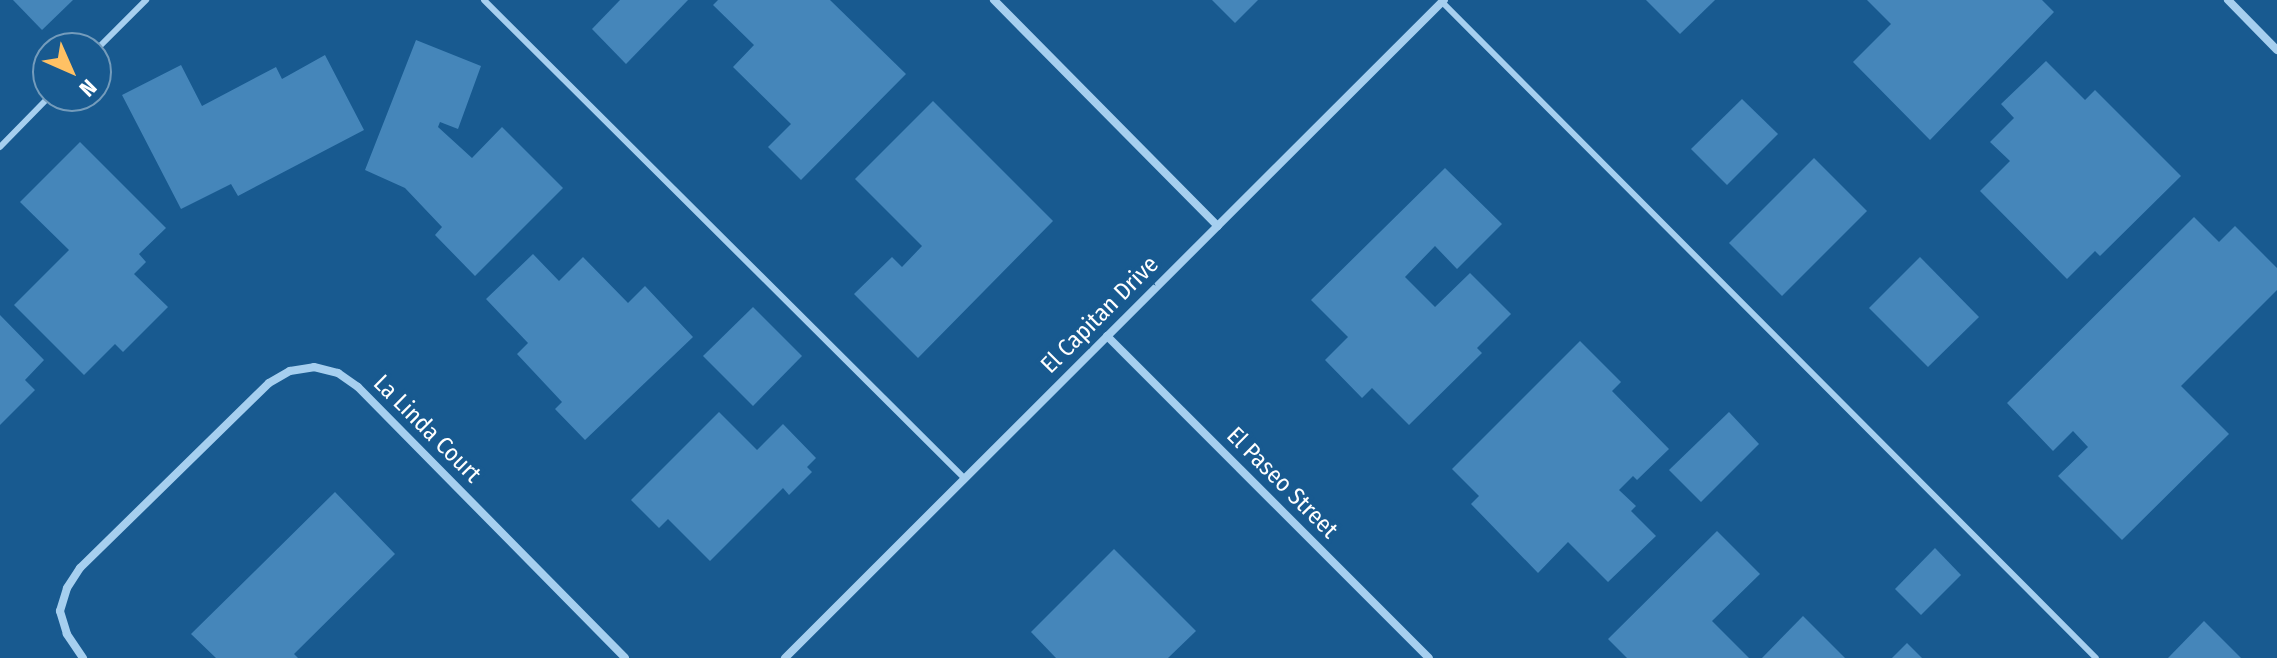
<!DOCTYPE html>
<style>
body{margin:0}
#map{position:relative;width:2277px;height:658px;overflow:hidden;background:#185a90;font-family:"Fira Sans Condensed",sans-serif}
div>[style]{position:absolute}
.building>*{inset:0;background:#4586ba}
.lane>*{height:6px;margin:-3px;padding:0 3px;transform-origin:3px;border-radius:3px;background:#a6cfef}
.street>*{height:8px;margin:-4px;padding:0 4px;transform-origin:4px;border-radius:4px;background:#a6cfef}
span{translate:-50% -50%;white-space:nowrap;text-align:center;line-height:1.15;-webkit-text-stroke:7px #185a90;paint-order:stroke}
.street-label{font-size:24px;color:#fff}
.north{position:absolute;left:32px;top:32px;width:80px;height:80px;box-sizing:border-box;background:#185a90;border:2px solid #749cbc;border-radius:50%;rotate:135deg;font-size:22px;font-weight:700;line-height:32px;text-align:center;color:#fff}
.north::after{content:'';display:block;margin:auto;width:28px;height:36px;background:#ffc164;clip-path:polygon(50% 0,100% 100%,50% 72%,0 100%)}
</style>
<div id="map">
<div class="building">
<i style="clip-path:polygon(13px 0,73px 0,42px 30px)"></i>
<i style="clip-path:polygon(620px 0,688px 0,626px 64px,592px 29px)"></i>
<i style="clip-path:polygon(718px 0,830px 0,906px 74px,801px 180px,768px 147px,791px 124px,733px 67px,754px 45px,713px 5px)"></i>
<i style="clip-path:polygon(1212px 0,1258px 0,1235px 23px)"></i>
<i style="clip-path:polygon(1646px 0,1715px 0,1680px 34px)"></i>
<i style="clip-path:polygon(1867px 0,2042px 0,2054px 12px,1930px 140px,1853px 62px,1891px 24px)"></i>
<i style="clip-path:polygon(416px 40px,481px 66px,458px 129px,440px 122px,438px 127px,472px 158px,502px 127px,563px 188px,475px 276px,435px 235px,442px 227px,405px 188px,365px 170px)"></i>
<i style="clip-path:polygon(325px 55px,364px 130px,238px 196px,231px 184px,181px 209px,122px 95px,181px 65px,202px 106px,276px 67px,282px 79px)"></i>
<i style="clip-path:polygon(2046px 61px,2085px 100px,2095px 90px,2181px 176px,2100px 256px,2095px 251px,2067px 279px,1980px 191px,2010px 161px,1990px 142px,2014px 118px,2001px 104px)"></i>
<i style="clip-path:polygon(1742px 99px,1778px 134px,1727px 185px,1691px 149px)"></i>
<i style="clip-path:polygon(933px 101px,1053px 221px,918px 358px,854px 294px,892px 257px,902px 267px,922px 246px,855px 179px)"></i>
<i style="clip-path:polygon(80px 142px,166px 228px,139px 254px,146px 262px,134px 274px,168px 307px,123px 352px,115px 344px,84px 375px,14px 305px,69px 250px,20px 202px)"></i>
<i style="clip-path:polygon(1814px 158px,1867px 211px,1782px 296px,1729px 243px)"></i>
<i style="clip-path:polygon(1445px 168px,1502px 224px,1457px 269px,1435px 246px,1405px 277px,1435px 307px,1470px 273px,1511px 314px,1477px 348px,1482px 353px,1409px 425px,1372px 388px,1362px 398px,1325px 360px,1348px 337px,1311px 300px)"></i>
<i style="clip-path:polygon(2194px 217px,2219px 242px,2235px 226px,2277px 268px,2277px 290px,2181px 386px,2229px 434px,2122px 540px,2058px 476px,2088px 447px,2073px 431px,2053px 451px,2007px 403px)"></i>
<i style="clip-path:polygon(533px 254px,559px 281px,583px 257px,628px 303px,645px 286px,693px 337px,585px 440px,555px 409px,562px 402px,517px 354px,528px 343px,486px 299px)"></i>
<i style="clip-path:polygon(1920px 257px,1979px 317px,1928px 367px,1869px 308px)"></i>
<i style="clip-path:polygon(753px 307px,802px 356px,753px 406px,703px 356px)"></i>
<i style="clip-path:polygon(0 315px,44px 360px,25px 380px,35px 390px,0 425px)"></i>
<i style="clip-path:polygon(1580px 341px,1621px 382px,1612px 391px,1669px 449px,1637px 480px,1633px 476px,1619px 490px,1636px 506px,1631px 511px,1656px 536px,1608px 582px,1568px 542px,1538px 573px,1471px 504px,1479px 496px,1452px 469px)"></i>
<i style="clip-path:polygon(719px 412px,757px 450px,783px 424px,816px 458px,807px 467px,812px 472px,789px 495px,783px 488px,710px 561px,668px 519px,659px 528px,631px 500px)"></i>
<i style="clip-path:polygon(1729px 412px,1759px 444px,1701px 502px,1669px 470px)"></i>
<i style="clip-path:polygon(335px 492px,395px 554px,294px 654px,298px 658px,216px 658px,191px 634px)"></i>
<i style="clip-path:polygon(1717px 531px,1760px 574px,1712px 621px,1749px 658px,1627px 658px,1608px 639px)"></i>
<i style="clip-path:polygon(1935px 548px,1961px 575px,1921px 615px,1895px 589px)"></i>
<i style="clip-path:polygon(1114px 549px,1196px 631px,1168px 658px,1056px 658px,1031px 632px)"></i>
<i style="clip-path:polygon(1803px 616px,1845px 658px,1762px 658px)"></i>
<i style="clip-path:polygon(2204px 621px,2241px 658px,2168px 658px)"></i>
<i style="clip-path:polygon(1907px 643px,1922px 658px,1892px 658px)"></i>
</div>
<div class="lane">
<i style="left:484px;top:0;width:677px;rotate:44.88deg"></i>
<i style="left:1442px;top:2px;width:926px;rotate:45.09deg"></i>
<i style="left:96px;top:50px;width:71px;rotate:-45deg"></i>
<i style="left:0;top:147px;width:71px;rotate:-45.6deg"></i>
</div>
<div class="street">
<i style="left:994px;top:0;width:318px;rotate:45.3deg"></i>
<i style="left:2228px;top:0;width:70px;rotate:45.6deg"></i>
<i style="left:1107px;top:336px;width:455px;rotate:45deg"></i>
<i style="left:83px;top:658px;width:29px;rotate:-124deg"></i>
<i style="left:67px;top:634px;width:24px;rotate:-107deg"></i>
<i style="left:60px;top:611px;width:24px;rotate:-73deg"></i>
<i style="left:67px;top:588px;width:24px;rotate:-57deg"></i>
<i style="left:80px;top:568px;width:264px;rotate:-44.4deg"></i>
<i style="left:269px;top:383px;width:24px;rotate:-30deg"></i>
<i style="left:290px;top:371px;width:24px;rotate:-9deg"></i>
<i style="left:314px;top:367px;width:25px;rotate:14deg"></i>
<i style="left:338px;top:373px;width:24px;rotate:35deg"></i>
<i style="left:358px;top:387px;width:380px;rotate:45.4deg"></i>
<i style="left:785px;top:658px;width:931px;rotate:-44.96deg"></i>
</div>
<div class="street-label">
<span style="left:1100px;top:315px;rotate:-45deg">El Capitan Drive</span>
<span style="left:427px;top:429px;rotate:45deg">La Linda Court</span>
<span style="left:1282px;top:483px;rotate:45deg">El Paseo Street</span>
</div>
<div class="north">N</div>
</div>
